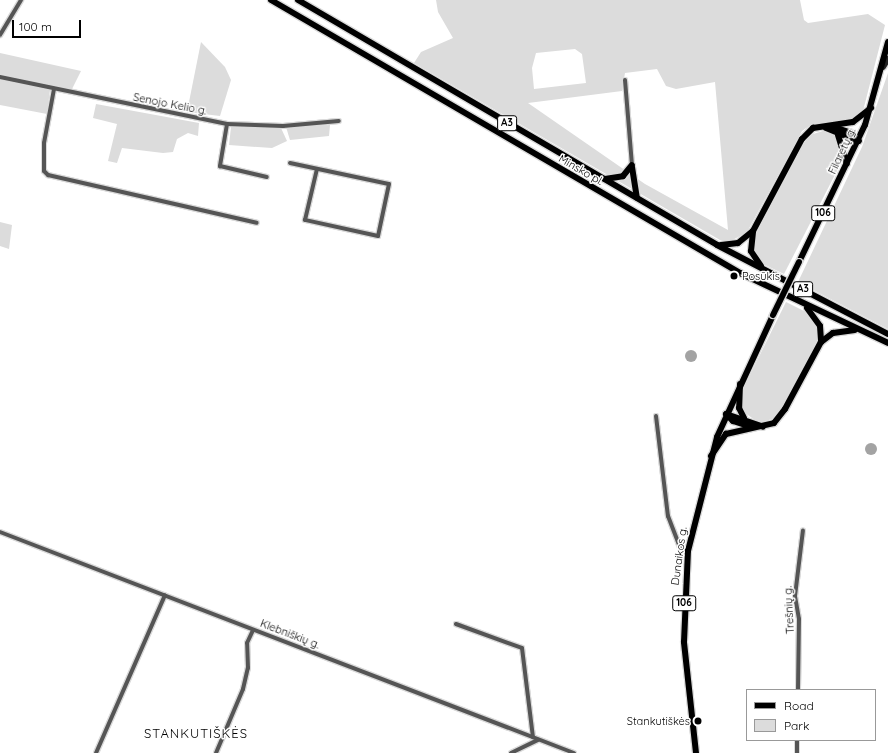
<!DOCTYPE html>
<meta charset="utf-8">
<style>
body{margin:0}
#map{position:relative;width:888px;height:753px;overflow:hidden;background:#fff;font-family:Quicksand,sans-serif}
div>[style]{position:absolute}
.green>*{inset:0;background:#dcdcdc}
.water>*{inset:0;background:#a3a3a3}
.round{border-radius:50%}
.roads{filter:drop-shadow(1px 0 #dbdbdb) drop-shadow(-1px 0 #dbdbdb) drop-shadow(0 1px #dbdbdb) drop-shadow(0 -1px #dbdbdb)}
.minor>*{height:4px;margin:-2px;padding:0 2px;transform-origin:2px;border-radius:2px;background:#555}
.secondary>*{height:5.5px;margin:-2.75px;padding:0 2.75px;transform-origin:2.75px;border-radius:2.75px;background:#222}
.primary>*{height:6px;margin:-3px;padding:0 3px;transform-origin:3px;border-radius:3px;background:#000}
.trunk>*{height:6px;margin:-3px;padding:0 3px;transform-origin:3px;border-radius:3px;background:#000}
.bridges{filter:drop-shadow(1px 0 #dbdbdb) drop-shadow(-1px 0 #dbdbdb) drop-shadow(0 1px #dbdbdb) drop-shadow(0 -1px #dbdbdb)}
.primary-bridge>*{height:6px;margin:-3px;padding:0 3px;transform-origin:3px;border-radius:3px;background:#000}
.dots>*{width:11px;height:11px;translate:-50% -50%;box-sizing:border-box;border:2px solid #fff;border-radius:50%}
span{translate:-50% -50%;white-space:nowrap;text-align:center;line-height:1.15;-webkit-text-stroke:3px #fff;paint-order:stroke}
.shield-label span{padding:1px 3px;background:#fff;border:1px solid;border-radius:3px;-webkit-text-stroke-width:0}
.shield-label{font-size:10px;color:#000;font-weight:700}
.street-label{font-size:11px;color:#000}
.poi-label{font-size:11px;color:#000}
.left{translate:0 -50%;text-align:left}
.right{translate:-100% -50%;text-align:right}
.quarter-label{font-size:13px;color:#000;letter-spacing:1px}
.legend{position:absolute;left:746px;top:689px;width:130px;height:52px;box-sizing:border-box;background:#fff;border:1px solid #999;margin:0;padding:5px 7px;list-style:none;font-size:12px;color:#000}
.legend li{display:flex;align-items:center;gap:8px;height:20px}
.legend b{width:20px;border:1px solid #999}
.scale{position:absolute;left:12px;top:20px;width:69px;height:18px;box-sizing:border-box;border:2px solid #000;border-top:0;padding-left:5px;font-size:12px;line-height:14px;white-space:nowrap;color:#000;-webkit-text-stroke:3px #fff;paint-order:stroke}
</style>
<div id="map">
<div class="green">
<i style="clip-path:polygon(evenodd,436px 0,800px 0,804px 20px,808px 23px,868px 14px,885px 25px,863px 111px,852px 120px,812px 124px,802px 131px,747px 232px,729px 242px,720px 240px,414px 63px,421px 52px,453px 38px,438px 12px,436px 0,575px 49px,582px 54px,586px 83px,534px 89px,532px 68px,536px 53px,575px 49px,436px 0,657px 69px,666px 86px,676px 89px,715px 82px,728px 230px,645px 184px,528px 103px,622px 91px,625px 73px,657px 69px)"></i>
<i style="clip-path:polygon(201px 42px,225px 67px,231px 80px,220px 116px,187px 112px)"></i>
<i style="clip-path:polygon(0 53px,81px 71px,72px 89px,0 74px)"></i>
<i style="clip-path:polygon(888px 73px,888px 329px,798px 282px,862px 147px)"></i>
<i style="clip-path:polygon(0 80px,50px 90px,47px 114px,0 105px)"></i>
<i style="clip-path:polygon(96px 104px,199px 123px,198px 136px,188px 133px,177px 139px,173px 152px,163px 153px,122px 148px,117px 163px,108px 161px,117px 124px,93px 118px)"></i>
<i style="clip-path:polygon(330px 125px,329px 136px,290px 140px,286px 127px)"></i>
<i style="clip-path:polygon(231px 127px,281px 128px,287px 141px,272px 148px,229px 145px)"></i>
<i style="clip-path:polygon(826px 130px,835px 135px,841px 163px,784px 274px,763px 264px,753px 251px,753px 240px,800px 149px,810px 135px)"></i>
<i style="clip-path:polygon(0 222px,12px 225px,9px 249px,0 246px)"></i>
<i style="clip-path:polygon(786px 302px,806px 312px,817px 323px,817px 341px,782px 407px,772px 419px,759px 423px,741px 410px,742px 391px)"></i>
</div>
<div class="water">
<i class="round" style="left:685px;top:350px;width:12px;height:12px"></i>
<i class="round" style="left:865px;top:443px;width:12px;height:12px"></i>
</div>
<div class="roads">
<div class="minor">
<i style="left:0;top:35px;width:41px;rotate:-59deg"></i>
<i style="left:0;top:77px;width:232px;rotate:11.7deg"></i>
<i style="left:227px;top:124px;width:56px;rotate:2deg"></i>
<i style="left:283px;top:126px;width:56px;rotate:-5.1deg"></i>
<i style="left:625px;top:80px;width:85px;rotate:85.3deg"></i>
<i style="left:54px;top:89px;width:55px;rotate:100.5deg"></i>
<i style="left:44px;top:143px;width:28px;rotate:90deg"></i>
<i style="left:44px;top:171px;width:6px;rotate:45deg"></i>
<i style="left:48px;top:175px;width:214px;rotate:12.9deg"></i>
<i style="left:227px;top:124px;width:43px;rotate:99.5deg"></i>
<i style="left:220px;top:166px;width:48px;rotate:13.2deg"></i>
<i style="left:290px;top:163px;width:101px;rotate:12deg"></i>
<i style="left:389px;top:184px;width:53px;rotate:101.9deg"></i>
<i style="left:378px;top:236px;width:75px;rotate:-167.6deg"></i>
<i style="left:305px;top:220px;width:52px;rotate:-76.8deg"></i>
<i style="left:656px;top:416px;width:101px;rotate:83.2deg"></i>
<i style="left:668px;top:516px;width:34px;rotate:69deg"></i>
<i style="left:680px;top:548px;width:9px;rotate:21deg"></i>
<i style="left:0;top:532px;width:615px;rotate:21.06deg"></i>
<i style="left:456px;top:624px;width:70px;rotate:20deg"></i>
<i style="left:522px;top:648px;width:90px;rotate:83deg"></i>
<i style="left:798px;top:690px;width:71px;rotate:-89.2deg"></i>
<i style="left:799px;top:619px;width:23px;rotate:-100deg"></i>
<i style="left:795px;top:596px;width:66px;rotate:-83.1deg"></i>
<i style="left:96px;top:753px;width:172px;rotate:-66.4deg"></i>
<i style="left:216px;top:753px;width:69px;rotate:-67.1deg"></i>
<i style="left:243px;top:689px;width:22px;rotate:-77deg"></i>
<i style="left:248px;top:668px;width:25px;rotate:-92deg"></i>
<i style="left:247px;top:643px;width:14px;rotate:-65deg"></i>
<i style="left:511px;top:753px;width:30px;rotate:-26deg"></i>
<i style="left:797px;top:753px;width:13px;rotate:-90deg"></i>
</div>
<div class="secondary">
<i style="left:883px;top:67px;width:9px;rotate:-58deg"></i>
</div>
<div class="primary">
<i style="left:799px;top:262px;width:152px;rotate:-64.3deg"></i>
<i style="left:865px;top:125px;width:86px;rotate:-74.5deg"></i>
<i style="left:696px;top:753px;width:112px;rotate:-96.2deg"></i>
<i style="left:684px;top:642px;width:91px;rotate:-87.5deg"></i>
<i style="left:688px;top:551px;width:118px;rotate:-75.7deg"></i>
<i style="left:717px;top:437px;width:134px;rotate:-65.3deg"></i>
</div>
<div class="trunk">
<i style="left:271px;top:0;width:543px;rotate:30.2deg"></i>
<i style="left:740px;top:273px;width:164px;rotate:25.3deg"></i>
<i style="left:298px;top:0;width:485px;rotate:30.3deg"></i>
<i style="left:717px;top:245px;width:193px;rotate:27.5deg"></i>
<i style="left:834px;top:127px;width:18px;rotate:19deg"></i>
<i style="left:851px;top:133px;width:11px;rotate:45deg"></i>
<i style="left:826px;top:128px;width:35px;rotate:22deg"></i>
<i style="left:838px;top:135px;width:30px;rotate:73deg"></i>
<i style="left:632px;top:167px;width:31px;rotate:81deg"></i>
<i style="left:605px;top:179px;width:18px;rotate:-9deg"></i>
<i style="left:623px;top:176px;width:14px;rotate:-51deg"></i>
<i style="left:721px;top:245px;width:17px;rotate:-7deg"></i>
<i style="left:738px;top:243px;width:19px;rotate:-39deg"></i>
<i style="left:761px;top:266px;width:18px;rotate:-124deg"></i>
<i style="left:751px;top:251px;width:20px;rotate:-84deg"></i>
<i style="left:753px;top:231px;width:104px;rotate:-62deg"></i>
<i style="left:802px;top:139px;width:16px;rotate:-45deg"></i>
<i style="left:813px;top:128px;width:40px;rotate:-8.5deg"></i>
<i style="left:853px;top:122px;width:23px;rotate:-38deg"></i>
<i style="left:807px;top:308px;width:22px;rotate:54deg"></i>
<i style="left:820px;top:326px;width:16px;rotate:86deg"></i>
<i style="left:740px;top:384px;width:24px;rotate:92deg"></i>
<i style="left:739px;top:408px;width:11px;rotate:63deg"></i>
<i style="left:726px;top:414px;width:39px;rotate:19deg"></i>
<i style="left:726px;top:414px;width:10px;rotate:45deg"></i>
<i style="left:733px;top:421px;width:20px;rotate:18deg"></i>
<i style="left:711px;top:456px;width:27px;rotate:-56deg"></i>
<i style="left:726px;top:434px;width:49px;rotate:-12.9deg"></i>
<i style="left:774px;top:423px;width:18px;rotate:-52deg"></i>
<i style="left:785px;top:409px;width:76px;rotate:-61.8deg"></i>
<i style="left:821px;top:342px;width:15px;rotate:-37deg"></i>
<i style="left:833px;top:333px;width:22px;rotate:-8deg"></i>
</div>
</div>
<div class="bridges">
<div class="primary-bridge">
<i style="left:773px;top:315px;width:59px;rotate:-63.9deg"></i>
</div>
</div>
<div class="dots">
<i style="left:734px;top:276px;background:#000"></i>
<i style="left:698px;top:721px;background:#000"></i>
</div>
<div class="shield-label">
<span style="left:507px;top:123px">A3</span>
<span style="left:823px;top:213px">106</span>
<span style="left:803px;top:289px">A3</span>
<span style="left:684px;top:603px">106</span>
</div>
<div class="street-label">
<span style="left:170px;top:104px;rotate:11deg">Senojo Kelio g.</span>
<span style="left:842px;top:151px;rotate:-65deg">Filaretų g.</span>
<span style="left:581px;top:170px;rotate:30deg">Minsko pl.</span>
<span style="left:679px;top:556px;rotate:-82deg">Dunaikos g.</span>
<span style="left:789px;top:610px;rotate:-93deg">Trešnių g.</span>
<span style="left:290px;top:634px;rotate:21deg">Klebniškių g.</span>
</div>
<div class="poi-label">
<span class="left" style="left:742px;top:276px">Posūkis</span>
<span class="right" style="left:690px;top:721px">Stankutiškės</span>
</div>
<div class="quarter-label">
<span style="left:196px;top:733px">STANKUTIŠKĖS</span>
</div>
<ul class="legend">
<li><b style="height:5px;background:#000"></b>Road</li>
<li><b style="height:11px;background:#dcdcdc"></b>Park</li>
</ul>
<div class="scale">100 m</div>
</div>
